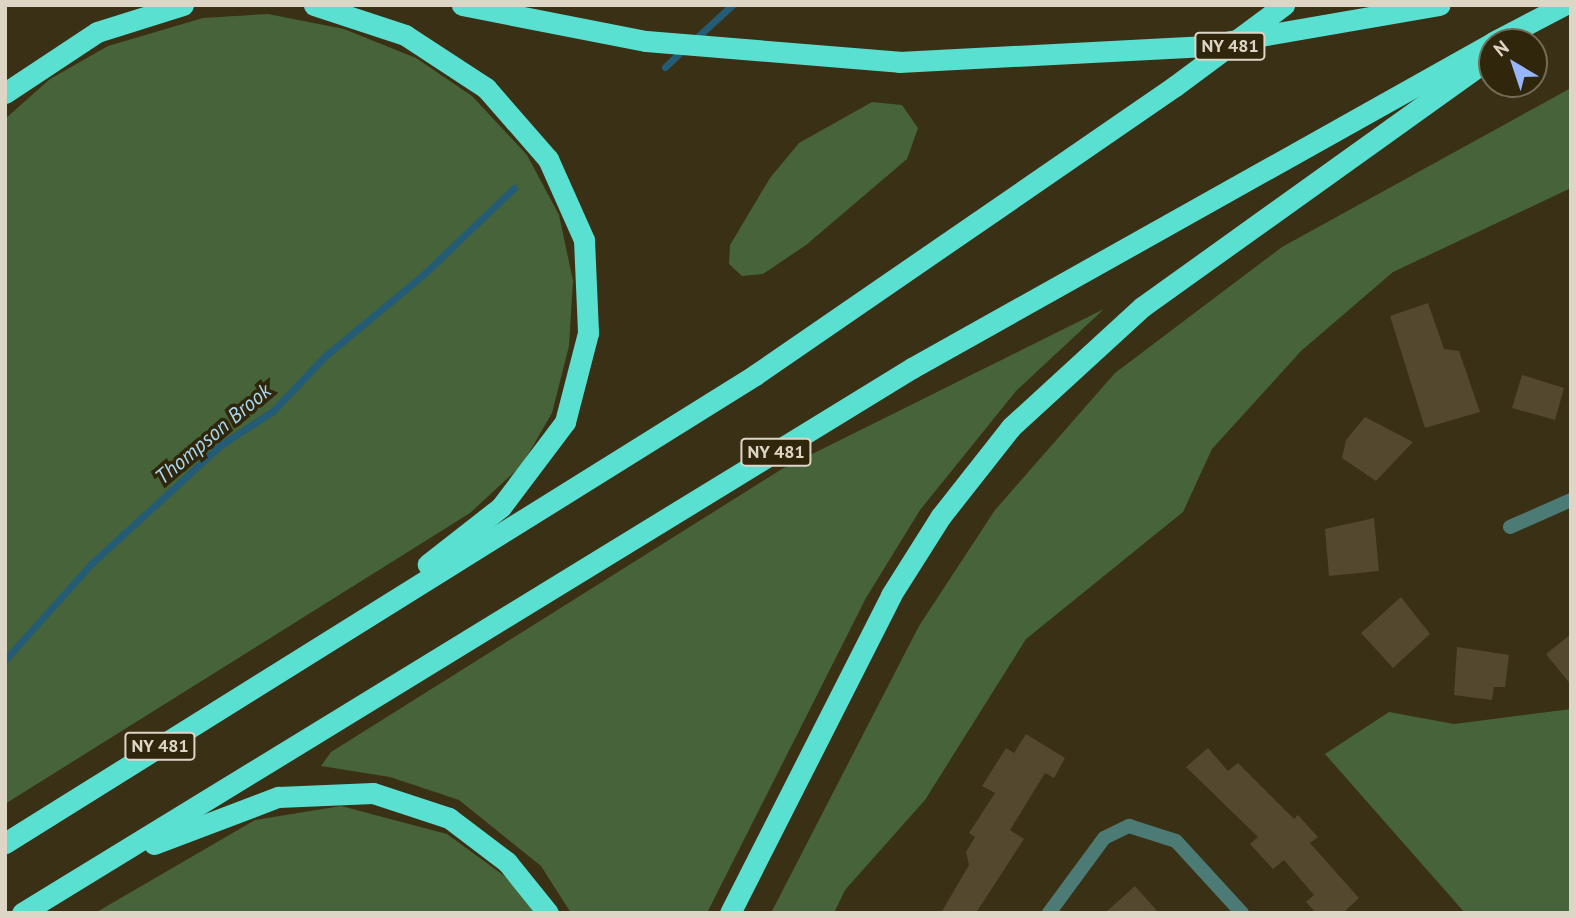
<!DOCTYPE html>
<style>
body{margin:0}
#map{position:relative;width:1576px;height:918px;overflow:hidden;background:#3a3016;font-family:"PT Sans",sans-serif}
div>[style]{position:absolute}
.green>*{inset:0;background:#476339}
.stream>*{height:7px;margin:-3.5px;padding:0 3.5px;transform-origin:3.5px;border-radius:3.5px;background:#245c75}
.building>*{inset:0;background:#54482f}
.minor>*{height:14px;margin:-7px;padding:0 7px;transform-origin:7px;border-radius:7px;background:#4b7b74}
.motorway>*{height:21px;margin:-10.5px;padding:0 10.5px;transform-origin:10.5px;border-radius:10.5px;background:#5ae0d1}
.motorway-bridge>*{height:21px;margin:-10.5px;padding:0 10.5px;transform-origin:10.5px;border-radius:10.5px;background:#5ae0d1}
span{translate:-50% -50%;white-space:nowrap;text-align:center;line-height:1.15;-webkit-text-stroke:7px #30260c;paint-order:stroke}
.shield-label span{padding:2px 5px;background:#30260c;border:2px solid;border-radius:5px;-webkit-text-stroke-width:0}
.shield-label{font-size:18px;color:#ddd6c7;font-weight:700}
.water-label{font-size:21px;color:#a9d8f0;font-style:italic}
.frame{position:absolute;inset:0;border:7px solid #ddd6c7;pointer-events:none}
.north{position:absolute;left:1478px;top:28px;width:70px;height:70px;box-sizing:border-box;background:#30260c;border:2px solid #756c57;border-radius:50%;rotate:321deg;font-size:19px;font-weight:700;line-height:28px;text-align:center;color:#ddd6c7}
.north::after{content:'';display:block;margin:auto;width:24px;height:32px;background:#97b6fd;clip-path:polygon(50% 0,100% 100%,50% 72%,0 100%)}
</style>
<div id="map">
<div class="green">
<i style="clip-path:polygon(268px 14px,344px 29px,416px 58px,472px 96px,527px 155px,559px 215px,573px 281px,569px 346px,552px 413px,522px 465px,470px 513px,5px 804px,5px 119px,50px 79px,108px 46px,203px 18px)"></i>
<i style="clip-path:polygon(1571px 88px,1571px 188px,1393px 272px,1301px 351px,1212px 449px,1183px 512px,1026px 639px,925px 800px,845px 890px,834px 913px,771px 913px,919px 626px,995px 510px,1115px 373px,1282px 247px)"></i>
<i style="clip-path:polygon(872px 102px,902px 105px,918px 128px,907px 159px,806px 245px,763px 274px,742px 276px,729px 264px,730px 245px,770px 178px,799px 143px)"></i>
<i style="clip-path:polygon(1104px 309px,1016px 391px,920px 510px,866px 598px,707px 913px,571px 913px,541px 866px,459px 800px,390px 777px,321px 766px,331px 752px,782px 469px)"></i>
<i style="clip-path:polygon(1571px 709px,1571px 913px,1465px 913px,1325px 754px,1389px 712px,1454px 724px)"></i>
<i style="clip-path:polygon(341px 806px,447px 834px,510px 880px,535px 913px,95px 913px,255px 820px)"></i>
</div>
<div class="stream">
<i style="left:694px;top:40px;width:52px;rotate:-42.6deg"></i>
<i style="left:665px;top:67px;width:28px;rotate:-44deg"></i>
<i style="left:5px;top:660px;width:129px;rotate:-48.1deg"></i>
<i style="left:91px;top:564px;width:176px;rotate:-42.5deg"></i>
<i style="left:221px;top:445px;width:62px;rotate:-33.2deg"></i>
<i style="left:273px;top:411px;width:74px;rotate:-46.6deg"></i>
<i style="left:324px;top:357px;width:131px;rotate:-39.7deg"></i>
<i style="left:425px;top:273px;width:123px;rotate:-43.7deg"></i>
</div>
<div class="building">
<i style="clip-path:polygon(1428px 303px,1444px 349px,1459px 351px,1480px 412px,1425px 428px,1390px 316px)"></i>
<i style="clip-path:polygon(1522px 375px,1564px 388px,1555px 420px,1512px 408px)"></i>
<i style="clip-path:polygon(1365px 417px,1413px 442px,1376px 481px,1342px 458px,1346px 440px)"></i>
<i style="clip-path:polygon(1374px 518px,1379px 571px,1329px 576px,1325px 529px)"></i>
<i style="clip-path:polygon(1401px 597px,1430px 634px,1393px 668px,1361px 633px)"></i>
<i style="clip-path:polygon(1571px 634px,1571px 685px,1546px 654px)"></i>
<i style="clip-path:polygon(1457px 647px,1509px 655px,1505px 687px,1494px 687px,1492px 700px,1454px 695px)"></i>
<i style="clip-path:polygon(1026px 734px,1065px 758px,1054px 778px,1045px 773px,1010px 830px,1024px 839px,976px 913px,941px 913px,969px 865px,966px 852px,975px 837px,969px 833px,995px 793px,982px 786px,1006px 748px,1014px 753px)"></i>
<i style="clip-path:polygon(1208px 748px,1228px 771px,1238px 763px,1294px 819px,1298px 815px,1318px 837px,1310px 843px,1359px 898px,1343px 913px,1316px 913px,1306px 902px,1314px 895px,1284px 860px,1273px 869px,1250px 844px,1258px 837px,1186px 767px)"></i>
<i style="clip-path:polygon(1135px 886px,1159px 913px,1105px 913px)"></i>
</div>
<div class="minor">
<i style="left:1510px;top:527px;width:67px;rotate:-23.9deg"></i>
<i style="left:1049px;top:913px;width:93px;rotate:-53.7deg"></i>
<i style="left:1104px;top:838px;width:28px;rotate:-26deg"></i>
<i style="left:1129px;top:826px;width:49px;rotate:17.7deg"></i>
<i style="left:1176px;top:841px;width:98px;rotate:47.5deg"></i>
</div>
<div class="motorway">
<i style="left:314px;top:5px;width:96px;rotate:18.2deg"></i>
<i style="left:405px;top:35px;width:97px;rotate:33.2deg"></i>
<i style="left:486px;top:88px;width:94px;rotate:48.9deg"></i>
<i style="left:548px;top:159px;width:89px;rotate:66deg"></i>
<i style="left:584px;top:240px;width:93px;rotate:87.5deg"></i>
<i style="left:588px;top:333px;width:92px;rotate:104.5deg"></i>
<i style="left:565px;top:422px;width:106px;rotate:127deg"></i>
<i style="left:501px;top:507px;width:93px;rotate:142deg"></i>
<i style="left:462px;top:5px;width:187px;rotate:11.1deg"></i>
<i style="left:646px;top:41px;width:254px;rotate:4.7deg"></i>
<i style="left:899px;top:62px;width:303px;rotate:-3deg"></i>
<i style="left:1202px;top:46px;width:241px;rotate:-9.8deg"></i>
<i style="left:1493px;top:42px;width:80px;rotate:-27.5deg"></i>
<i style="left:5px;top:93px;width:110px;rotate:-33.5deg"></i>
<i style="left:97px;top:32px;width:90px;rotate:-17.4deg"></i>
<i style="left:5px;top:843px;width:884px;rotate:-31.96deg"></i>
<i style="left:755px;top:375px;width:510px;rotate:-34.53deg"></i>
<i style="left:154px;top:844px;width:133px;rotate:-20.8deg"></i>
<i style="left:278px;top:797px;width:95px;rotate:-2.4deg"></i>
<i style="left:373px;top:793px;width:80px;rotate:18.2deg"></i>
<i style="left:449px;top:818px;width:73px;rotate:37.2deg"></i>
<i style="left:507px;top:862px;width:65px;rotate:51.2deg"></i>
<i style="left:22px;top:913px;width:1044px;rotate:-31.48deg"></i>
<i style="left:912px;top:368px;width:665px;rotate:-29.26deg"></i>
<i style="left:730px;top:913px;width:356px;rotate:-63.1deg"></i>
<i style="left:891px;top:595px;width:93px;rotate:-57.7deg"></i>
<i style="left:941px;top:516px;width:113px;rotate:-51.8deg"></i>
<i style="left:1011px;top:427px;width:178px;rotate:-42.5deg"></i>
<i style="left:1142px;top:307px;width:431px;rotate:-35.6deg"></i>
</div>
<div class="motorway-bridge">
<i style="left:1175px;top:86px;width:136px;rotate:-36.6deg"></i>
</div>
<div class="shield-label">
<span style="left:1230px;top:46px">NY 481</span>
<span style="left:776px;top:452px">NY 481</span>
<span style="left:160px;top:746px">NY 481</span>
</div>
<div class="water-label">
<span style="left:213px;top:434px;rotate:-40deg">Thompson Brook</span>
</div>
<div class="frame"></div>
<div class="north">N</div>
</div>
